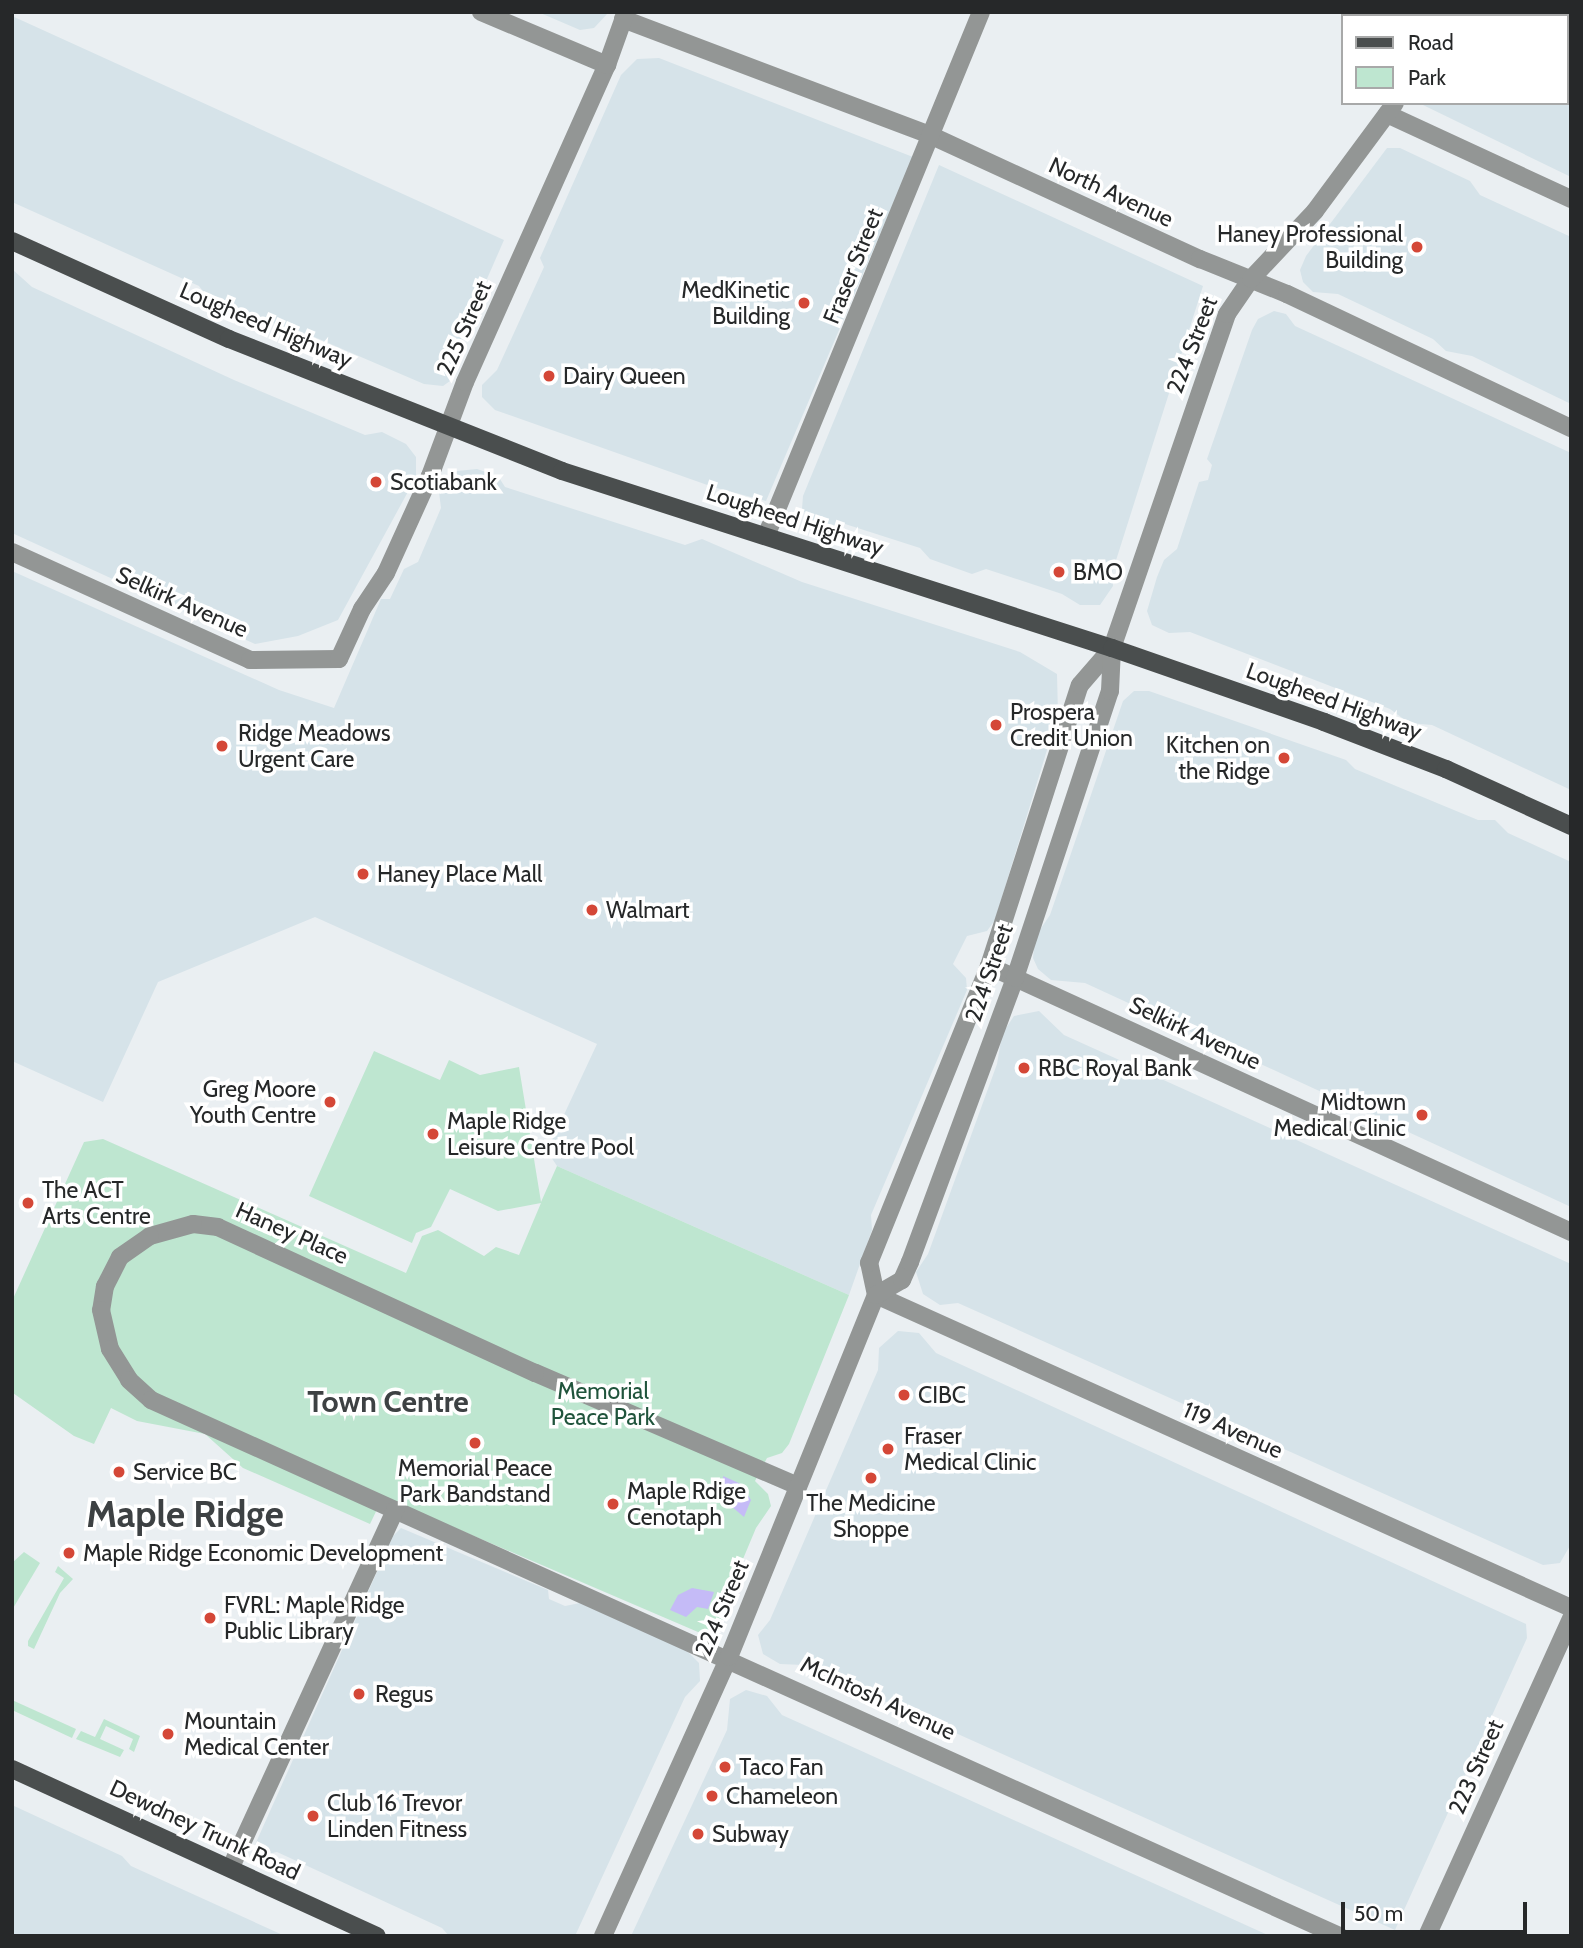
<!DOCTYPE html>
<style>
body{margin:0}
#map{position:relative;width:1583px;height:1948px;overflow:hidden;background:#eaeff2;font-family:Cabin,sans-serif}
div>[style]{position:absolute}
.built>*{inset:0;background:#d6e3e9}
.green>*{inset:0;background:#bee6d0}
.water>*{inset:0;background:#c5bbf7}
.minor>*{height:18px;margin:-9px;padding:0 9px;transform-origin:9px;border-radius:9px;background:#939695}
.major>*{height:18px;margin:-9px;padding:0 9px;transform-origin:9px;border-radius:9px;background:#4a4e4e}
.dots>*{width:19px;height:19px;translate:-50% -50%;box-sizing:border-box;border:4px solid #fff;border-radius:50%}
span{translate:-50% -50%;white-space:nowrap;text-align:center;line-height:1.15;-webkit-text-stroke:7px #fff;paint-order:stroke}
.street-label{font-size:23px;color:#262829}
.poi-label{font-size:23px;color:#262829}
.right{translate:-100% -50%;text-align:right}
.left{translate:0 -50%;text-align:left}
.park-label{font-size:23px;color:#20543c}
.district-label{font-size:30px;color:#3d4143;font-weight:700}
.town-label{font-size:37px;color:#3d4143;font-weight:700}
.frame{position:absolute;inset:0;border:14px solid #262829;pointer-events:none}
.legend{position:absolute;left:1341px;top:14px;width:228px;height:91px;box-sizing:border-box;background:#fff;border:2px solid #a8a9a9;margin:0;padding:9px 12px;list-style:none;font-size:21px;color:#262829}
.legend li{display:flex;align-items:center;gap:14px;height:35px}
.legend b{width:35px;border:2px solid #a8a9a9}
.scale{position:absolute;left:1341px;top:1902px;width:186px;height:32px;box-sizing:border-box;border:4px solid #262829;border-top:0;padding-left:9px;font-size:21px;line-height:24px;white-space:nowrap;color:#262829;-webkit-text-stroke:5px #fff;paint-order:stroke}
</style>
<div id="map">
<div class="built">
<i style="clip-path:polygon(538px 12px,609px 12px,594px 28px,580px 30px)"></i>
<i style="clip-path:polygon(1485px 12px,1571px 12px,1571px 177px,1423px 105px,1567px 103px,1567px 16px,1482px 16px)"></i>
<i style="clip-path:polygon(12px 16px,504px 240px,455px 352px,458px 365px,450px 381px,443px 386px,424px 384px,312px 336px,211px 302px,199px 286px,12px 202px)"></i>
<i style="clip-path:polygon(659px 58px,913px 157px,766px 501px,713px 487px,495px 410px,482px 397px,482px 385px,497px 370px,544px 267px,540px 258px,621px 75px,637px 59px)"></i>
<i style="clip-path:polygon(1387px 148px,1400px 148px,1470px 181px,1480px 195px,1571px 237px,1571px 404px,1472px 356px,1446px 351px,1433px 339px,1338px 294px,1313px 292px,1303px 282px,1300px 270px,1306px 256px)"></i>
<i style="clip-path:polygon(939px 165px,1203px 286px,1112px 573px,1113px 586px,1100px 605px,1080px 605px,1062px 594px,986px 569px,972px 574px,930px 559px,920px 548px,842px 523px,830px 528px,814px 523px,802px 509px,803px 496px)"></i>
<i style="clip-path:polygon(12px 269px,32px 287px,234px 380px,365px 435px,382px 432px,406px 444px,416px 457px,416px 477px,338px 620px,298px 636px,255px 644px,12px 533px)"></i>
<i style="clip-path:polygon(1274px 311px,1286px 314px,1295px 326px,1571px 453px,1571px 790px,1432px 725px,1409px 723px,1390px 709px,1190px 632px,1169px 633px,1152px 625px,1147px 611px,1157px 577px,1164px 560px,1177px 549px,1199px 482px,1208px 480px,1212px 465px,1207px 459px,1252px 330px,1258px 319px)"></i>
<i style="clip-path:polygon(477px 469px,498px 476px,505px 487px,685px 545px,702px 539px,802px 582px,1020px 652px,1057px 674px,1058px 714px,995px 920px,987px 931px,967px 936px,953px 964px,966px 978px,967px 990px,871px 1215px,872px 1230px,849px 1295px,557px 1166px,547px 1151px,597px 1044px,315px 917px,158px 982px,103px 1102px,12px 1061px,12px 571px,279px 690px,334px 708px,381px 599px,390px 599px,404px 569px,418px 562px,441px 508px,439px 492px,444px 482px,457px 471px)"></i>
<i style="clip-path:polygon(1134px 691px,1149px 691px,1346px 760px,1355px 769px,1478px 820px,1495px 820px,1508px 833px,1571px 862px,1571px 1207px,1085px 983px,1051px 980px,1038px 969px,1033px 958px,1035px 937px,1050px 915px,1123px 701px)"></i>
<i style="clip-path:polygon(1039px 1011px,1064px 1035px,1571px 1264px,1571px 1544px,1560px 1563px,1543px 1565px,958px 1303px,940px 1305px,923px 1294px,916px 1272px,928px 1254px,997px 1064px,1002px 1034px,1014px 1016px)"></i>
<i style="clip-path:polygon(898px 1331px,919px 1333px,936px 1353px,1526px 1624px,1527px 1638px,1395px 1930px,804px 1665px,780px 1664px,763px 1654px,758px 1635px,770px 1620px,878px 1370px,879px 1348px)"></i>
<i style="clip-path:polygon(401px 1528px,548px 1590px,549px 1599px,565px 1606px,580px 1603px,687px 1651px,699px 1663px,700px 1681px,685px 1697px,575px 1936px,449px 1936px,442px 1928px,277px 1852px,263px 1855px,254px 1847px,393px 1536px)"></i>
<i style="clip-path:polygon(746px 1690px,767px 1696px,782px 1715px,1270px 1936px,631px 1936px,727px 1730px,730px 1699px)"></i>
<i style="clip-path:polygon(12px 1805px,122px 1856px,131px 1866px,285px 1936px,12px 1936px)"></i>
</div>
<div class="green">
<i style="clip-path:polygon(374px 1051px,440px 1080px,449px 1060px,480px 1075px,519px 1067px,541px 1202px,557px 1166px,849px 1295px,789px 1444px,782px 1453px,767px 1458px,755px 1481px,768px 1494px,771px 1506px,756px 1528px,725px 1602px,724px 1621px,712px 1631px,698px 1632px,383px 1497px,370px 1524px,243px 1468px,205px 1434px,137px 1421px,111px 1408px,94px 1444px,74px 1436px,13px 1393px,12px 1301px,84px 1142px,103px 1139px,406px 1273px,422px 1236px,438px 1230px,484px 1256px,496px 1247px,519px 1255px,541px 1203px,498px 1211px,450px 1189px,431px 1227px,416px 1233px,412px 1243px,309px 1196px)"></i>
<i style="clip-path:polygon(24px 1552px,40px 1563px,12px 1610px,12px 1563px)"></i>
<i style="clip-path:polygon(58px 1566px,73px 1579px,60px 1593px,34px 1649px,28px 1646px,28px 1641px,64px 1578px,55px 1572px)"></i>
<i style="clip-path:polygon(12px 1700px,76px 1729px,72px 1738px,12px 1710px)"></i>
<i style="clip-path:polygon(104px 1719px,140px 1736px,134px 1752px,129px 1749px,133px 1739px,106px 1726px,100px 1739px,124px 1750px,120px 1757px,76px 1739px,81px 1731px,95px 1737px)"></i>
</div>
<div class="water">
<i style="clip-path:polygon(723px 1476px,741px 1484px,751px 1500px,744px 1517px,725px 1501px)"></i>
<i style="clip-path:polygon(692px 1588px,714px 1592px,708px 1609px,697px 1607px,686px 1617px,670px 1610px,678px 1595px)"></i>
</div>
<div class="minor">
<i style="left:481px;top:12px;width:137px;rotate:22.8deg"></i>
<i style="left:1459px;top:16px;width:5px;rotate:-53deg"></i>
<i style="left:623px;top:19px;width:330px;rotate:20.7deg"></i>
<i style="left:932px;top:136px;width:295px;rotate:24.7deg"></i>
<i style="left:1200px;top:259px;width:94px;rotate:21.9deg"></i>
<i style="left:1287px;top:294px;width:314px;rotate:25.3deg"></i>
<i style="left:1387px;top:114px;width:203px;rotate:24.8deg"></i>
<i style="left:766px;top:536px;width:566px;rotate:-67.69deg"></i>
<i style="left:12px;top:552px;width:261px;rotate:24.4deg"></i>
<i style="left:250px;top:660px;width:89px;rotate:-0.6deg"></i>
<i style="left:339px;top:659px;width:55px;rotate:-65.3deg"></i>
<i style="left:362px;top:609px;width:43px;rotate:-56.3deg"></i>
<i style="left:386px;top:573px;width:107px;rotate:-65.6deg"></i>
<i style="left:430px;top:476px;width:100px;rotate:-69.6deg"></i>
<i style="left:465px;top:382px;width:347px;rotate:-65.9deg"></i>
<i style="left:607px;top:65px;width:56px;rotate:-70.3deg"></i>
<i style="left:989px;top:966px;width:640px;rotate:24.56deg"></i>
<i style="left:876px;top:1295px;width:762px;rotate:24.24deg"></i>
<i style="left:876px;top:1295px;width:33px;rotate:-102deg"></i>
<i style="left:869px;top:1263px;width:320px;rotate:-68deg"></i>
<i style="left:989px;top:966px;width:295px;rotate:-72.1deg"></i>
<i style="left:1080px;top:685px;width:49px;rotate:-49.1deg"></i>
<i style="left:798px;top:1486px;width:286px;rotate:-156.7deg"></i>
<i style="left:535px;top:1373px;width:349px;rotate:-155.3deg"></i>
<i style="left:218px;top:1227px;width:25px;rotate:-173deg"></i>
<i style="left:193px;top:1224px;width:45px;rotate:164.4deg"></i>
<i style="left:150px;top:1236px;width:37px;rotate:145deg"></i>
<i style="left:120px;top:1257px;width:33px;rotate:117deg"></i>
<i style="left:105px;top:1286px;width:24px;rotate:99deg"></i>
<i style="left:101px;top:1310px;width:40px;rotate:77deg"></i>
<i style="left:110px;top:1349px;width:36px;rotate:58deg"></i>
<i style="left:129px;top:1380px;width:30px;rotate:42deg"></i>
<i style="left:151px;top:1400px;width:1303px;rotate:24.28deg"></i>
<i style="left:231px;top:1867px;width:393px;rotate:-65.3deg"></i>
<i style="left:603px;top:1936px;width:306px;rotate:-65.7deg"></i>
<i style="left:729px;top:1657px;width:391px;rotate:-67.9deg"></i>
<i style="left:876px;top:1295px;width:30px;rotate:-30deg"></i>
<i style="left:902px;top:1280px;width:20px;rotate:-66deg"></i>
<i style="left:910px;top:1262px;width:303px;rotate:-69.7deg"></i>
<i style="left:1015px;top:978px;width:302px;rotate:-71.7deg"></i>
<i style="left:1110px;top:691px;width:43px;rotate:-87.3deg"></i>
<i style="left:1112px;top:648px;width:353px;rotate:-71deg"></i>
<i style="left:1227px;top:314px;width:42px;rotate:-55.6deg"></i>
<i style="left:1251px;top:279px;width:93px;rotate:-46.7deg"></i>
<i style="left:1315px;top:211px;width:134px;rotate:-53.5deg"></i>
<i style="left:1427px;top:1936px;width:349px;rotate:-65.6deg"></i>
</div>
<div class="major">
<i style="left:12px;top:241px;width:238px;rotate:24.3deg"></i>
<i style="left:229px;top:339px;width:358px;rotate:21.6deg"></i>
<i style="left:562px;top:471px;width:578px;rotate:17.84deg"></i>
<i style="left:1112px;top:648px;width:225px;rotate:19.2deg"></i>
<i style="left:1324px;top:722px;width:131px;rotate:21.1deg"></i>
<i style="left:1446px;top:769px;width:137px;rotate:24.5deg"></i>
<i style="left:12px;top:1769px;width:401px;rotate:24.6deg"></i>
</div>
<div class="dots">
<i style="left:1417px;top:247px;background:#d44737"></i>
<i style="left:804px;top:303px;background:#d44737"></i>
<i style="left:549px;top:376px;background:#d44737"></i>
<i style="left:376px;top:482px;background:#d44737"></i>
<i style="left:1059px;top:572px;background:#d44737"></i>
<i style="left:996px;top:725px;background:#d44737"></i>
<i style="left:222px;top:746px;background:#d44737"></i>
<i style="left:1284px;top:758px;background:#d44737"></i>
<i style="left:363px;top:874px;background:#d44737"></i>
<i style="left:592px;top:910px;background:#d44737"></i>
<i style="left:1024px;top:1068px;background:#d44737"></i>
<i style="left:330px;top:1102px;background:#d44737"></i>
<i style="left:1422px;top:1115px;background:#d44737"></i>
<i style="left:433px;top:1134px;background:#d44737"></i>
<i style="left:28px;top:1203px;background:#d44737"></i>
<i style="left:904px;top:1395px;background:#d44737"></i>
<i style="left:475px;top:1443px;background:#d44737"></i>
<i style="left:888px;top:1449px;background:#d44737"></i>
<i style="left:119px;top:1472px;background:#d44737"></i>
<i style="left:871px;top:1478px;background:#d44737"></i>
<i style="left:613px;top:1504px;background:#d44737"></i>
<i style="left:69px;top:1553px;background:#d44737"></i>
<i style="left:210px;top:1618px;background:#d44737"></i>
<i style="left:359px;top:1694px;background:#d44737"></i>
<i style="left:168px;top:1734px;background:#d44737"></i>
<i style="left:725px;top:1767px;background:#d44737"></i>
<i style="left:712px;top:1796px;background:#d44737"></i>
<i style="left:313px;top:1816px;background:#d44737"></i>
<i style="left:698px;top:1834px;background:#d44737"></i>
</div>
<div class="street-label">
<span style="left:1111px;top:192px;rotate:25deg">North Avenue</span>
<span style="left:853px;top:266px;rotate:-68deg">Fraser Street</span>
<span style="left:266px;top:325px;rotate:23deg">Lougheed Highway</span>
<span style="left:464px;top:328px;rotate:-66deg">225 Street</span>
<span style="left:1192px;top:345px;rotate:-69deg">224 Street</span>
<span style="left:795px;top:520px;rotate:18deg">Lougheed Highway</span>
<span style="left:182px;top:602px;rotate:24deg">Selkirk Avenue</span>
<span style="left:1334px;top:701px;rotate:20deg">Lougheed Highway</span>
<span style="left:989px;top:973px;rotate:-71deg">224 Street</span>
<span style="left:1195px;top:1033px;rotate:25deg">Selkirk Avenue</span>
<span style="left:292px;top:1233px;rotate:24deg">Haney Place</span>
<span style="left:1233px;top:1430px;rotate:24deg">119 Avenue</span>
<span style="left:722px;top:1608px;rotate:-67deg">224 Street</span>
<span style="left:878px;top:1698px;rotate:25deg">McIntosh Avenue</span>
<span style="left:1476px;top:1767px;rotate:-66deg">223 Street</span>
<span style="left:205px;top:1830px;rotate:25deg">Dewdney Trunk Road</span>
</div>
<div class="poi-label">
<span class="right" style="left:1403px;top:247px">Haney Professional<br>Building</span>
<span class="right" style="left:790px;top:303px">MedKinetic<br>Building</span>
<span class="left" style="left:563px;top:376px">Dairy Queen</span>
<span class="left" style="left:390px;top:482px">Scotiabank</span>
<span class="left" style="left:1073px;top:572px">BMO</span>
<span class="left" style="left:1010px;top:725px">Prospera<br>Credit Union</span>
<span class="left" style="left:238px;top:746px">Ridge Meadows<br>Urgent Care</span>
<span class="right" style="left:1270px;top:758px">Kitchen on<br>the Ridge</span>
<span class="left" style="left:377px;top:874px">Haney Place Mall</span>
<span class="left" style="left:606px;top:910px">Walmart</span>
<span class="left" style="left:1038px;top:1068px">RBC Royal Bank</span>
<span class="right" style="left:316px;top:1102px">Greg Moore<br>Youth Centre</span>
<span class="right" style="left:1406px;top:1115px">Midtown<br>Medical Clinic</span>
<span class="left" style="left:447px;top:1134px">Maple Ridge<br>Leisure Centre Pool</span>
<span class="left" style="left:42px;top:1203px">The ACT<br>Arts Centre</span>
<span class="left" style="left:918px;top:1395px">CIBC</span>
<span class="left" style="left:904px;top:1449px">Fraser<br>Medical Clinic</span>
<span style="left:475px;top:1481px">Memorial Peace<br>Park Bandstand</span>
<span class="left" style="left:133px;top:1472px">Service BC</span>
<span class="left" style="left:627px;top:1504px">Maple Rdige<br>Cenotaph</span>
<span style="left:871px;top:1516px">The Medicine<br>Shoppe</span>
<span class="left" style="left:83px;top:1553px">Maple Ridge Economic Development</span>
<span class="left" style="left:224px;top:1618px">FVRL: Maple Ridge<br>Public Library</span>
<span class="left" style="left:375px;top:1694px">Regus</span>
<span class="left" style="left:184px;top:1734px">Mountain<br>Medical Center</span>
<span class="left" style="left:739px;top:1767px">Taco Fan</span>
<span class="left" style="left:726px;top:1796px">Chameleon</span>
<span class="left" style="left:327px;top:1816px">Club 16 Trevor<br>Linden Fitness</span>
<span class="left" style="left:712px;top:1834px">Subway</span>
</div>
<div class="park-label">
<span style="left:603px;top:1404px">Memorial<br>Peace Park</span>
</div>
<div class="district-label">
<span style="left:388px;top:1402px">Town Centre</span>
</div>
<div class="town-label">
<span style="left:185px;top:1514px">Maple Ridge</span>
</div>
<div class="frame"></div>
<ul class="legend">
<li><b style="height:9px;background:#4a4e4e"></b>Road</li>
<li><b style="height:19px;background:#bee6d0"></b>Park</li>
</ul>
<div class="scale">50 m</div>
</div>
